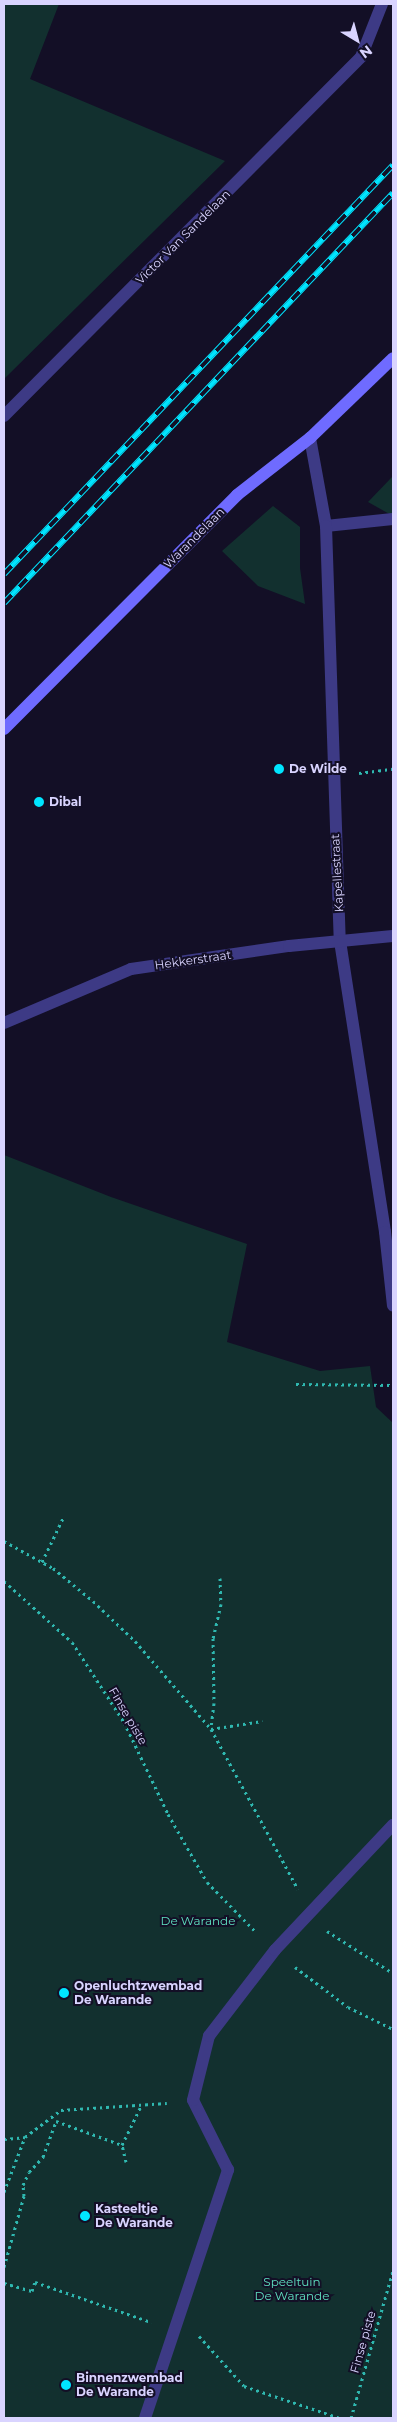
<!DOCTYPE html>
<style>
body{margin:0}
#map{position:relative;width:397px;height:2422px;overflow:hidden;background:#130f26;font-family:Montserrat,sans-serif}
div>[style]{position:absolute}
.green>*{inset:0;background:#12302f}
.path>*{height:3px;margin-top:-1.5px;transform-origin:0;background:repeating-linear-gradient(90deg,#2fb8b0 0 2.5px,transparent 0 6.5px)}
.service>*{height:12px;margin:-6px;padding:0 6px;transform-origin:6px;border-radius:6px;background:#3d3a85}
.minor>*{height:12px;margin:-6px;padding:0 6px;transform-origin:6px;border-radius:6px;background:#3d3a85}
.secondary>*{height:12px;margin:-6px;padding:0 6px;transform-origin:6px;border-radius:6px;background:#6f6bff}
.rail>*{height:5.5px;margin-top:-2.75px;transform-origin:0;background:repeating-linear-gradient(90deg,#130f26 0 11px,#00e5ff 0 22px);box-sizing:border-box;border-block:1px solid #00e5ff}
.dots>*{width:14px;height:14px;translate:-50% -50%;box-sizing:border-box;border:2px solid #130f26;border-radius:50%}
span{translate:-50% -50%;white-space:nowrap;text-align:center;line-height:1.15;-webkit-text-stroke:4px #130f26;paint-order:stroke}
.street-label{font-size:12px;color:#d9d4ff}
.poi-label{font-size:12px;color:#d9d4ff;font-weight:700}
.left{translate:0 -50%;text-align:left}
.park-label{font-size:12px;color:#5fe0c0}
.frame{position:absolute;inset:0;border:5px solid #d9d4ff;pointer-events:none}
.north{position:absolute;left:332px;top:15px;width:50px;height:50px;-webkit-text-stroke:4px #130f26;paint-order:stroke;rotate:143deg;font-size:14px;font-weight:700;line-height:20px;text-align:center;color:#d9d4ff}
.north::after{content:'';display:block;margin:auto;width:18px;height:22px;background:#d9d4ff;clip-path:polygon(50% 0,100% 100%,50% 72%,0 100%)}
</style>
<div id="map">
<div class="green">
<i style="clip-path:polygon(4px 4px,59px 4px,30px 79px,225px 161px,4px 379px)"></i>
<i style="clip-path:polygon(393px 476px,393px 516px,368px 502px)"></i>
<i style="clip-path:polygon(273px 506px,300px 527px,300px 568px,305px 604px,258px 586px,222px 551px)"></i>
<i style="clip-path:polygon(4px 1155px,111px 1197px,247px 1244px,227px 1342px,320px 1371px,370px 1366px,376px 1407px,393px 1423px,393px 2418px,4px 2418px)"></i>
</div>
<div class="path">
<i style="left:359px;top:773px;width:34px;rotate:-7deg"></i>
<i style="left:296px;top:1384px;width:97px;rotate:0.6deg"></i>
<i style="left:4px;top:1541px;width:56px;rotate:28.9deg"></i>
<i style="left:53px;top:1568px;width:52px;rotate:39.5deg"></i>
<i style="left:93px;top:1601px;width:58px;rotate:43.6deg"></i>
<i style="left:135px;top:1641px;width:116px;rotate:49.2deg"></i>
<i style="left:211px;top:1729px;width:182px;rotate:61.5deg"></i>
<i style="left:42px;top:1562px;width:51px;rotate:-64.4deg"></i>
<i style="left:220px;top:1578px;width:26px;rotate:88deg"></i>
<i style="left:221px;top:1604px;width:35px;rotate:103deg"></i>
<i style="left:213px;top:1638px;width:65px;rotate:89.1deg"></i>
<i style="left:214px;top:1703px;width:26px;rotate:97deg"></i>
<i style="left:211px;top:1729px;width:52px;rotate:-8.9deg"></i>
<i style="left:4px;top:1581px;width:91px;rotate:41.9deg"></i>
<i style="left:72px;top:1642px;width:95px;rotate:57deg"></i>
<i style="left:124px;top:1722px;width:102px;rotate:64.4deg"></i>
<i style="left:168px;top:1814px;width:78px;rotate:60.2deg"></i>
<i style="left:207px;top:1882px;width:71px;rotate:45.6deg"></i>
<i style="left:327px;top:1931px;width:78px;rotate:32.5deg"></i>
<i style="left:295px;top:1967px;width:66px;rotate:37deg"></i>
<i style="left:348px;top:2007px;width:50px;rotate:26.1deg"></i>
<i style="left:4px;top:2139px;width:21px;rotate:-5deg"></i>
<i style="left:25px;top:2137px;width:45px;rotate:-36.9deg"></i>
<i style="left:61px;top:2110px;width:106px;rotate:-3.8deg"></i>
<i style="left:126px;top:2162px;width:17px;rotate:-103deg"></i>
<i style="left:122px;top:2145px;width:43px;rotate:-64deg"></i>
<i style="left:4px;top:2192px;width:59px;rotate:-69.1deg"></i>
<i style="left:4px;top:2267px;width:74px;rotate:-74.3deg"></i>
<i style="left:24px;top:2196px;width:11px;rotate:-95deg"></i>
<i style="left:23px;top:2185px;width:14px;rotate:-65deg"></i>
<i style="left:29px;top:2172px;width:21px;rotate:-47deg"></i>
<i style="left:43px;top:2157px;width:38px;rotate:-70deg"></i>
<i style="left:56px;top:2121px;width:70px;rotate:20deg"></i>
<i style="left:4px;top:2283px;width:29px;rotate:16deg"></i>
<i style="left:32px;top:2291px;width:9px;rotate:-72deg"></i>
<i style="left:35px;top:2282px;width:123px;rotate:19deg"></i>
<i style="left:199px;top:2336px;width:67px;rotate:48deg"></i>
<i style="left:244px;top:2386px;width:101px;rotate:18.4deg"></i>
<i style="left:351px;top:2418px;width:153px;rotate:-74.1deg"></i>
</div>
<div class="service">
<i style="left:326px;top:526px;width:67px;rotate:-6deg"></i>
<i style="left:145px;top:2418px;width:262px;rotate:-71.5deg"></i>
<i style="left:228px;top:2170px;width:78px;rotate:-116.6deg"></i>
<i style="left:193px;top:2100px;width:66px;rotate:-76deg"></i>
<i style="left:209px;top:2036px;width:108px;rotate:-52.5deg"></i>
<i style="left:275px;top:1950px;width:172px;rotate:-46.7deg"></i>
</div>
<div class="minor">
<i style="left:4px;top:416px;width:506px;rotate:-45.16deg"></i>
<i style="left:361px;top:57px;width:57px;rotate:-68.4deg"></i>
<i style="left:310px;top:438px;width:89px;rotate:79.7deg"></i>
<i style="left:326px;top:526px;width:415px;rotate:88.1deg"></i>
<i style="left:340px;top:941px;width:294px;rotate:81.2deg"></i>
<i style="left:385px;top:1232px;width:74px;rotate:83.8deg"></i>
<i style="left:4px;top:1023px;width:138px;rotate:-23deg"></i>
<i style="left:131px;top:969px;width:160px;rotate:-8.3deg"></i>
<i style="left:289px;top:946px;width:104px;rotate:-5.5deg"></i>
</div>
<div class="secondary">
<i style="left:4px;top:729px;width:330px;rotate:-45.1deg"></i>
<i style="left:237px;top:495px;width:93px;rotate:-38deg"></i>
<i style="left:310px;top:438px;width:115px;rotate:-43.9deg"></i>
</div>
<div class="rail">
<i style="left:4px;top:574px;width:564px;rotate:-46.44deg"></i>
<i style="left:4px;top:603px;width:565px;rotate:-46.51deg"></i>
</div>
<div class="dots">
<i style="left:279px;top:769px;background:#00e5ff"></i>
<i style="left:39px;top:802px;background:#00e5ff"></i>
<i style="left:64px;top:1993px;background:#00e5ff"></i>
<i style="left:85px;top:2216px;background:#00e5ff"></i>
<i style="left:66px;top:2385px;background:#00e5ff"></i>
</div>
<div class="street-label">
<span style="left:183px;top:237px;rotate:-45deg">Victor Van Sandelaan</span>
<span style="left:194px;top:538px;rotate:-45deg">Warandelaan</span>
<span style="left:337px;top:873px;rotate:-93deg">Kapellestraat</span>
<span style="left:193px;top:960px;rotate:-8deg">Hekkerstraat</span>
<span style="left:128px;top:1716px;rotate:60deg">Finse piste</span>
<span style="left:363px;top:2342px;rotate:-74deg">Finse piste</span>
</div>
<div class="poi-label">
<span class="left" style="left:289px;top:769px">De Wilde</span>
<span class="left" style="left:49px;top:802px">Dibal</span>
<span class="left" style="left:74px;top:1993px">Openluchtzwembad<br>De Warande</span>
<span class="left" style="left:95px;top:2216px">Kasteeltje<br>De Warande</span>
<span class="left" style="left:76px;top:2385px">Binnenzwembad<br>De Warande</span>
</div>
<div class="park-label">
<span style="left:198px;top:1921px">De Warande</span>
<span style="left:292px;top:2289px">Speeltuin<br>De Warande</span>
</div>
<div class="frame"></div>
<div class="north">N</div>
</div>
